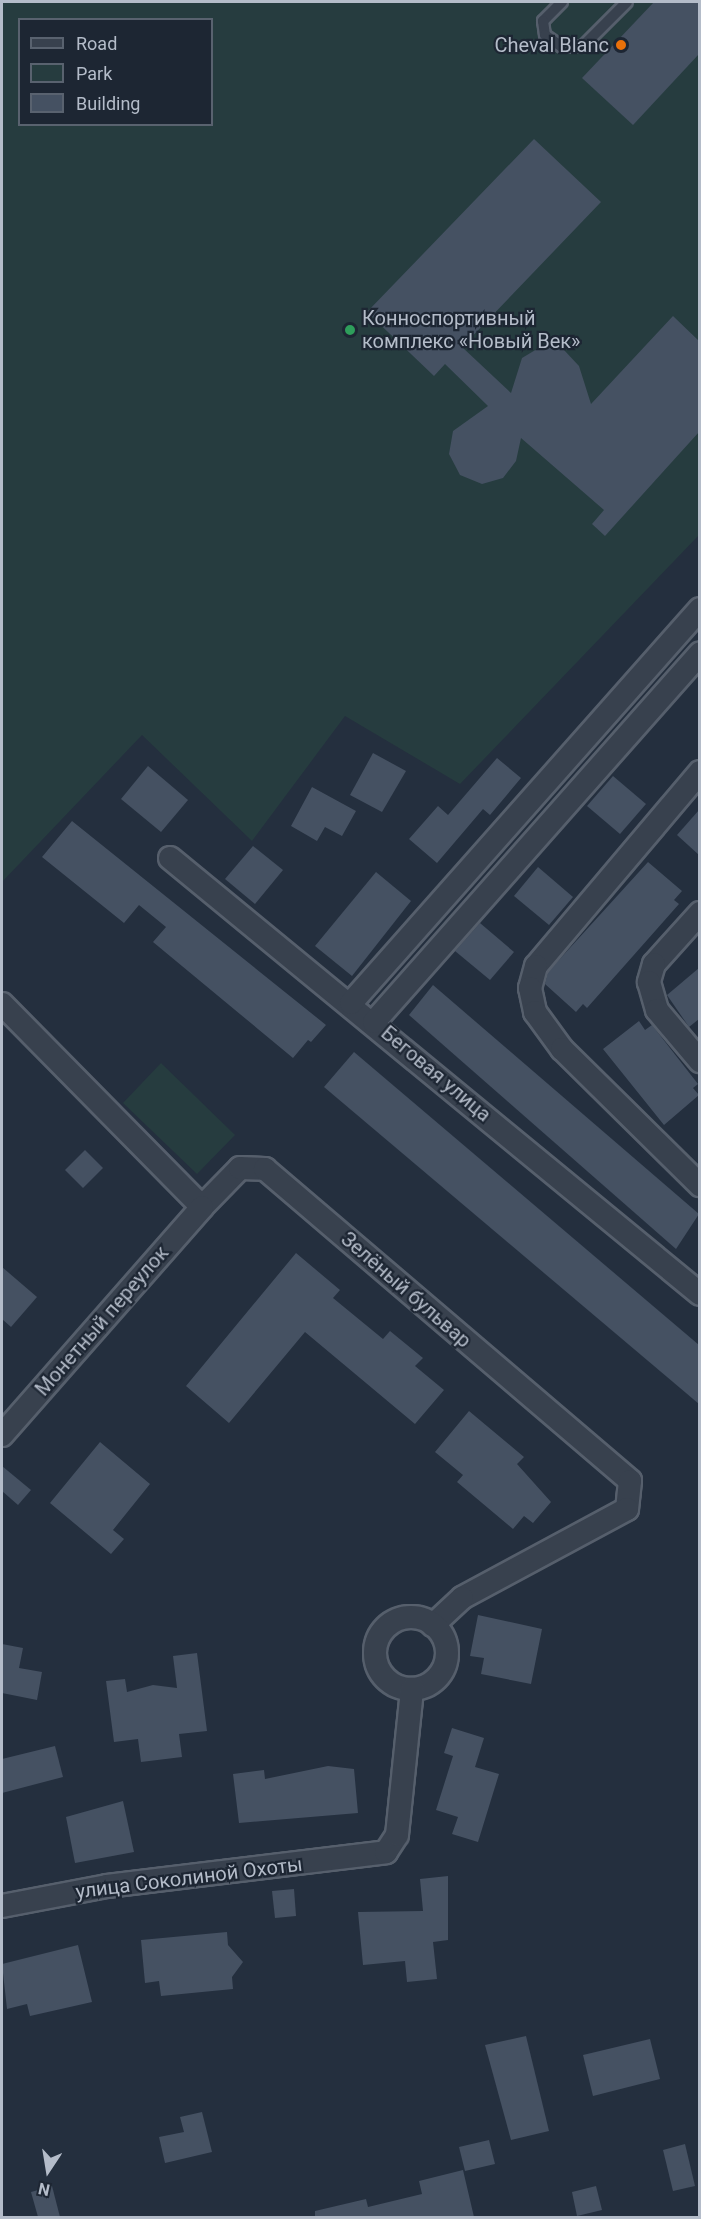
<!DOCTYPE html>
<meta charset="utf-8">
<style>
body{margin:0}
#map{position:relative;width:701px;height:2219px;overflow:hidden;background:#242f3e;font-family:Roboto,sans-serif}
div>[style]{position:absolute}
.green>*{inset:0;background:#263c3f}
.building>*{inset:0;background:#455162}
.roads{filter:drop-shadow(2px 0 #565f6c) drop-shadow(-2px 0 #565f6c) drop-shadow(0 2px #565f6c) drop-shadow(0 -2px #565f6c)}
.service>*{height:10px;margin:-5px;padding:0 5px;transform-origin:5px;border-radius:5px;background:#38414e}
.minor>*{height:22px;margin:-11px;padding:0 11px;transform-origin:11px;border-radius:11px;background:#38414e}
.minor>.ring{margin:-11px;padding:0;box-sizing:content-box;background:none;border:22px solid #38414e;border-radius:50%}
.dots>*{width:16px;height:16px;translate:-50% -50%;box-sizing:border-box;border:3px solid #1d2633;border-radius:50%}
span{translate:-50% -50%;white-space:nowrap;text-align:center;line-height:1.15;-webkit-text-stroke:4.5px #1d2633;paint-order:stroke}
.poi-label{font-size:20px;color:#b4bcc9}
.right{translate:-100% -50%;text-align:right}
.left{translate:0 -50%;text-align:left}
.street-label{font-size:20px;color:#b4bcc9}
.frame{position:absolute;inset:0;border:3px solid #b4bcc9;pointer-events:none}
.legend{position:absolute;left:18px;top:18px;width:195px;height:108px;box-sizing:border-box;background:#1d2633;border:2px solid #59626f;margin:0;padding:8px 10px;list-style:none;font-size:18px;color:#b4bcc9}
.legend li{display:flex;align-items:center;gap:12px;height:30px}
.legend b{width:30px;border:2px solid #59626f}
.north{position:absolute;left:18px;top:2141px;width:60px;height:60px;-webkit-text-stroke:4px #1d2633;paint-order:stroke;rotate:192deg;font-size:16px;font-weight:700;line-height:24px;text-align:center;color:#b4bcc9}
.north::after{content:'';display:block;margin:auto;width:21px;height:27px;background:#b4bcc9;clip-path:polygon(50% 0,100% 100%,50% 72%,0 100%)}
</style>
<div id="map">
<div class="green">
<i style="clip-path:polygon(evenodd,2px 2px,699px 2px,699px 535px,460px 784px,345px 716px,252px 841px,142px 735px,2px 882px,2px 2px,20px 20px,212px 20px,212px 124px,20px 124px,20px 20px)"></i>
<i style="clip-path:polygon(161px 1063px,235px 1135px,197px 1174px,123px 1103px)"></i>
</div>
<div class="building">
<i style="clip-path:polygon(654px 2px,699px 2px,699px 54px,633px 125px,582px 78px)"></i>
<i style="clip-path:polygon(534px 139px,601px 202px,462px 347px,511px 393px,522px 358px,542px 346px,564px 350px,579px 366px,591px 404px,673px 316px,699px 341px,699px 432px,605px 536px,592px 524px,604px 510px,521px 438px,516px 461px,503px 478px,482px 484px,460px 475px,449px 454px,453px 431px,488px 406px,445px 364px,434px 376px,367px 312px)"></i>
<i style="clip-path:polygon(373px 753px,406px 771px,382px 812px,350px 795px)"></i>
<i style="clip-path:polygon(497px 758px,521px 778px,490px 815px,483px 809px,437px 863px,409px 839px,438px 806px,448px 815px)"></i>
<i style="clip-path:polygon(148px 766px,188px 800px,161px 832px,121px 799px)"></i>
<i style="clip-path:polygon(613px 776px,646px 804px,620px 834px,587px 806px)"></i>
<i style="clip-path:polygon(312px 787px,356px 811px,342px 836px,325px 827px,317px 841px,291px 826px)"></i>
<i style="clip-path:polygon(699px 810px,699px 855px,677px 835px)"></i>
<i style="clip-path:polygon(72px 821px,326px 1025px,311px 1042px,308px 1040px,293px 1058px,153px 942px,166px 927px,139px 905px,124px 923px,42px 857px)"></i>
<i style="clip-path:polygon(253px 846px,283px 870px,255px 904px,225px 879px)"></i>
<i style="clip-path:polygon(648px 862px,682px 891px,674px 900px,679px 904px,587px 1008px,583px 1004px,576px 1012px,545px 984px,548px 972px)"></i>
<i style="clip-path:polygon(538px 867px,573px 897px,549px 925px,514px 896px)"></i>
<i style="clip-path:polygon(376px 872px,411px 901px,352px 976px,315px 946px)"></i>
<i style="clip-path:polygon(480px 923px,514px 952px,490px 980px,455px 951px)"></i>
<i style="clip-path:polygon(699px 968px,699px 1019px,689px 1027px,667px 995px)"></i>
<i style="clip-path:polygon(433px 985px,699px 1214px,676px 1249px,409px 1015px)"></i>
<i style="clip-path:polygon(639px 1021px,645px 1030px,652px 1025px,698px 1084px,693px 1088px,699px 1095px,664px 1125px,603px 1049px)"></i>
<i style="clip-path:polygon(354px 1052px,699px 1345px,699px 1404px,324px 1087px)"></i>
<i style="clip-path:polygon(85px 1150px,103px 1168px,83px 1188px,65px 1170px)"></i>
<i style="clip-path:polygon(296px 1253px,340px 1290px,333px 1298px,383px 1339px,390px 1331px,423px 1358px,415px 1366px,444px 1390px,415px 1424px,305px 1332px,229px 1423px,186px 1386px)"></i>
<i style="clip-path:polygon(2px 1267px,37px 1297px,11px 1327px,2px 1319px)"></i>
<i style="clip-path:polygon(469px 1411px,524px 1457px,517px 1464px,551px 1502px,533px 1523px,524px 1516px,513px 1529px,457px 1482px,463px 1475px,435px 1452px)"></i>
<i style="clip-path:polygon(100px 1442px,150px 1484px,113px 1530px,124px 1539px,111px 1554px,50px 1503px)"></i>
<i style="clip-path:polygon(2px 1466px,31px 1490px,18px 1505px,2px 1491px)"></i>
<i style="clip-path:polygon(478px 1615px,542px 1629px,531px 1684px,481px 1674px,484px 1658px,470px 1656px)"></i>
<i style="clip-path:polygon(2px 1644px,23px 1648px,19px 1668px,42px 1672px,37px 1700px,2px 1693px)"></i>
<i style="clip-path:polygon(197px 1653px,207px 1731px,179px 1734px,182px 1757px,141px 1762px,138px 1739px,114px 1742px,106px 1681px,125px 1679px,127px 1692px,153px 1685px,177px 1688px,173px 1656px)"></i>
<i style="clip-path:polygon(452px 1728px,484px 1738px,475px 1767px,499px 1774px,478px 1842px,452px 1834px,458px 1817px,436px 1810px,453px 1756px,444px 1753px)"></i>
<i style="clip-path:polygon(55px 1746px,63px 1777px,2px 1793px,2px 1759px)"></i>
<i style="clip-path:polygon(328px 1766px,354px 1769px,358px 1813px,239px 1823px,233px 1774px,264px 1770px,265px 1779px)"></i>
<i style="clip-path:polygon(123px 1801px,134px 1852px,75px 1863px,66px 1817px)"></i>
<i style="clip-path:polygon(448px 1876px,448px 1940px,433px 1942px,437px 1979px,407px 1982px,405px 1961px,363px 1965px,358px 1912px,423px 1911px,420px 1879px)"></i>
<i style="clip-path:polygon(294px 1889px,296px 1916px,275px 1918px,272px 1891px)"></i>
<i style="clip-path:polygon(227px 1932px,228px 1945px,243px 1962px,232px 1977px,233px 1989px,161px 1996px,159px 1981px,145px 1983px,141px 1940px)"></i>
<i style="clip-path:polygon(78px 1945px,92px 2002px,30px 2016px,27px 2004px,7px 2009px,2px 1964px)"></i>
<i style="clip-path:polygon(526px 2036px,549px 2131px,511px 2140px,485px 2045px)"></i>
<i style="clip-path:polygon(650px 2039px,660px 2079px,593px 2096px,583px 2055px)"></i>
<i style="clip-path:polygon(202px 2112px,212px 2152px,165px 2163px,159px 2137px,184px 2132px,180px 2117px)"></i>
<i style="clip-path:polygon(489px 2140px,495px 2164px,465px 2171px,459px 2147px)"></i>
<i style="clip-path:polygon(685px 2144px,695px 2186px,673px 2191px,663px 2150px)"></i>
<i style="clip-path:polygon(463px 2170px,474px 2217px,315px 2217px,315px 2211px,366px 2199px,368px 2207px,422px 2194px,419px 2181px)"></i>
<i style="clip-path:polygon(52px 2186px,60px 2217px,38px 2217px,31px 2192px)"></i>
<i style="clip-path:polygon(596px 2186px,602px 2210px,577px 2216px,572px 2192px)"></i>
</div>
<div class="roads">
<div class="service">
<i style="left:562px;top:2px;width:27px;rotate:135deg"></i>
<i style="left:543px;top:21px;width:14px;rotate:82deg"></i>
<i style="left:545px;top:35px;width:21px;rotate:35deg"></i>
<i style="left:562px;top:47px;width:21px;rotate:-3deg"></i>
<i style="left:583px;top:46px;width:62px;rotate:-45deg"></i>
</div>
<div class="minor">
<i style="left:700px;top:772px;width:254px;rotate:130.2deg"></i>
<i style="left:536px;top:966px;width:23px;rotate:105deg"></i>
<i style="left:530px;top:988px;width:25px;rotate:78deg"></i>
<i style="left:535px;top:1012px;width:46px;rotate:53.9deg"></i>
<i style="left:562px;top:1049px;width:194px;rotate:44.6deg"></i>
<i style="left:170px;top:858px;width:686px;rotate:39.44deg"></i>
<i style="left:700px;top:913px;width:69px;rotate:132deg"></i>
<i style="left:654px;top:964px;width:19px;rotate:106deg"></i>
<i style="left:649px;top:982px;width:29px;rotate:74deg"></i>
<i style="left:657px;top:1010px;width:67px;rotate:49.9deg"></i>
<i style="left:351px;top:1003px;width:526px;rotate:-48.47deg"></i>
<i style="left:2px;top:1004px;width:285px;rotate:45.4deg"></i>
<i style="left:202px;top:1207px;width:54px;rotate:-45.7deg"></i>
<i style="left:240px;top:1168px;width:25px;rotate:2deg"></i>
<i style="left:265px;top:1169px;width:480px;rotate:40.5deg"></i>
<i style="left:630px;top:1481px;width:28px;rotate:96deg"></i>
<i style="left:627px;top:1509px;width:187px;rotate:151.7deg"></i>
<i style="left:462px;top:1598px;width:40px;rotate:137deg"></i>
<i style="left:374px;top:1022px;width:492px;rotate:-48.5deg"></i>
<i style="left:2px;top:1435px;width:303px;rotate:-48.7deg"></i>
<i class="ring" style="left:375px;top:1617px;width:50px;height:50px"></i>
<i style="left:2px;top:1906px;width:107px;rotate:-10.8deg"></i>
<i style="left:107px;top:1886px;width:281px;rotate:-6.9deg"></i>
<i style="left:386px;top:1852px;width:20px;rotate:-57deg"></i>
<i style="left:397px;top:1835px;width:147px;rotate:-84.1deg"></i>
</div>
</div>
<div class="dots">
<i style="left:621px;top:45px;background:#e8710a"></i>
<i style="left:350px;top:330px;background:#2e9e5b"></i>
</div>
<div class="poi-label">
<span class="right" style="left:609px;top:45px">Cheval Blanc</span>
<span class="left" style="left:362px;top:330px">Конноспортивный<br>комплекс «Новый Век»</span>
</div>
<div class="street-label">
<span style="left:436px;top:1074px;rotate:40deg">Беговая улица</span>
<span style="left:406px;top:1290px;rotate:41deg">Зелёный бульвар</span>
<span style="left:102px;top:1321px;rotate:-49deg">Монетный переулок</span>
<span style="left:189px;top:1878px;rotate:-7deg">улица Соколиной Охоты</span>
</div>
<div class="frame"></div>
<ul class="legend">
<li><b style="height:8px;background:#38414e"></b>Road</li>
<li><b style="height:16px;background:#263c3f"></b>Park</li>
<li><b style="height:16px;background:#455162"></b>Building</li>
</ul>
<div class="north">N</div>
</div>
